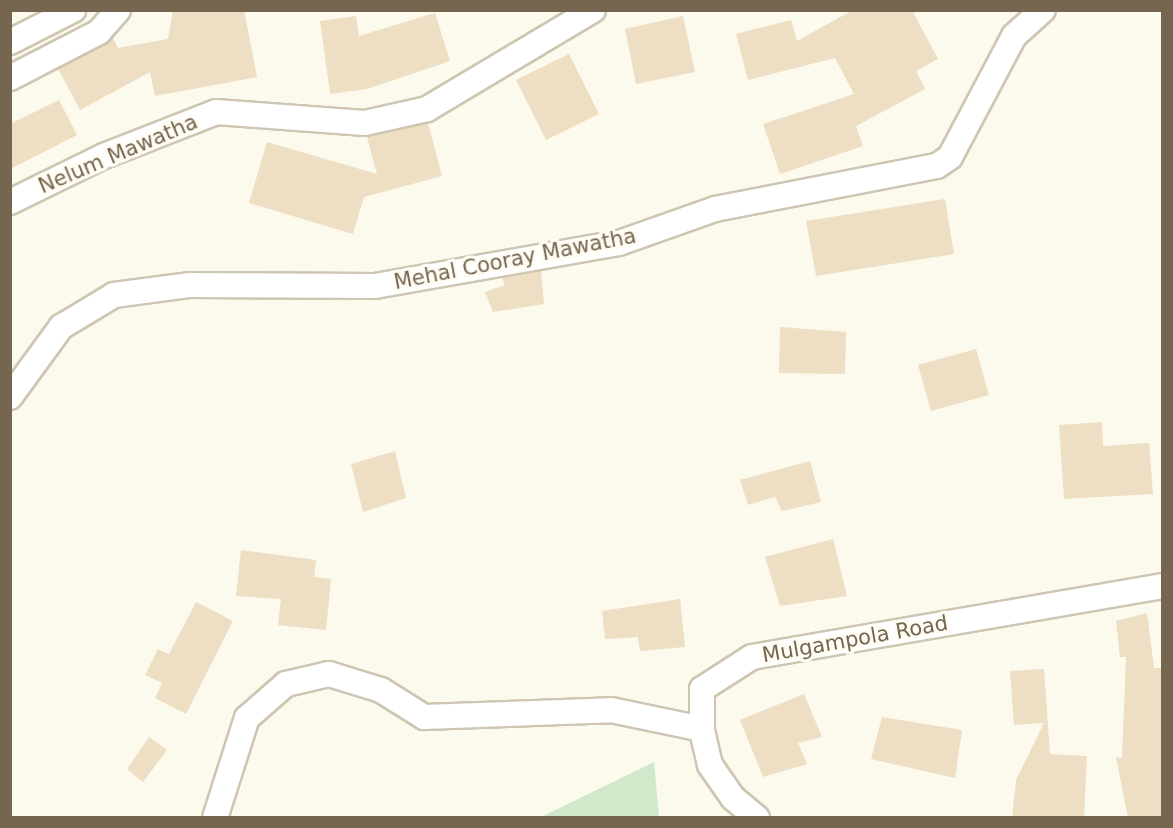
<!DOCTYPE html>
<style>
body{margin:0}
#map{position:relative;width:1173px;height:828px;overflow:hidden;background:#fcf9ed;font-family:"DejaVu Sans",sans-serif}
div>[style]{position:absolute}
.green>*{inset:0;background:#d0e9cb}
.building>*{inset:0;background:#eddec4}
.roads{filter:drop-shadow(2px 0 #cec5b2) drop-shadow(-2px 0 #cec5b2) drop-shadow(0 2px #cec5b2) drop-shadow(0 -2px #cec5b2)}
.minor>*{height:24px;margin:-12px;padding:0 12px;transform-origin:12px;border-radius:12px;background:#fff}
span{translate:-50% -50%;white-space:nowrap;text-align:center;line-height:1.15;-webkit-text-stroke:6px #fefcf3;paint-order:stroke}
.street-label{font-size:21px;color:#766650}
.frame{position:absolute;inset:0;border:12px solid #766650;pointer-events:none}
</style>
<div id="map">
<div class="green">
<i style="clip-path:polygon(654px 762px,659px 817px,541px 817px)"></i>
</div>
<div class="building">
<i style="clip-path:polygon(173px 10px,244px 10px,257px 77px,155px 96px,150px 72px,80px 110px,58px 69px,113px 38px,118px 48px,168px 39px)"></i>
<i style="clip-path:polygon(853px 10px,912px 10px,938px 59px,916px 71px,925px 89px,856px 126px,863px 146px,780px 174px,763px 124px,854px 94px,835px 58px,748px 80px,736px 34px,791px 20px,797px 41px)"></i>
<i style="clip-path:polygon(435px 13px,450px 61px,367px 89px,330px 94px,320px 21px,356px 16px,359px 36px)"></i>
<i style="clip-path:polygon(683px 16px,695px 72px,636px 84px,625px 29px)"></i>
<i style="clip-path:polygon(569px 54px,599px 114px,546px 140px,516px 80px)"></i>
<i style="clip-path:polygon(59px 100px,77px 135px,10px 169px,10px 124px)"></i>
<i style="clip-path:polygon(428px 123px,442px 176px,364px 197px,353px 234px,249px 203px,267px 142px,377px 174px,367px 137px)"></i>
<i style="clip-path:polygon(945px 199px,954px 254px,816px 276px,806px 221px)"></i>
<i style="clip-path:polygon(541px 271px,544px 304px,493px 312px,485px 292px,505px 285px,502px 278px)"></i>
<i style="clip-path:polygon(780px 327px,846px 332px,845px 374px,779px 373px)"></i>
<i style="clip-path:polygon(976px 349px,989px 395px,931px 411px,918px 365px)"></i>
<i style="clip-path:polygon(1102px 422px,1103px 446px,1149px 443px,1153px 494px,1064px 499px,1059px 425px)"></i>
<i style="clip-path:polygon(395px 451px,406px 498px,363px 512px,351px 464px)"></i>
<i style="clip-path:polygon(810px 461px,821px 502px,782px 511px,775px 497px,748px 505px,740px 480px)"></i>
<i style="clip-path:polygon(833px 539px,847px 596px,780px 606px,765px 557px)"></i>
<i style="clip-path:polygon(241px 550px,316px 560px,314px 577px,331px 579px,326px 630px,278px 625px,281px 599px,236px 596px)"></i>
<i style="clip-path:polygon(680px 599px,685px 647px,640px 651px,638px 637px,605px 639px,602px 611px)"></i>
<i style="clip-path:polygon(196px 602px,233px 621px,186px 714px,155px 698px,162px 683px,145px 675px,158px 649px,169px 654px)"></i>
<i style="clip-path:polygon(1147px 613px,1154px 668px,1162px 668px,1162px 818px,1128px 818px,1116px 757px,1122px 758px,1126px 657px,1120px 657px,1116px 621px)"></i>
<i style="clip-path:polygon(1044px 669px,1050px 754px,1087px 756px,1084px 818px,1012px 818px,1016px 780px,1044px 723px,1014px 725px,1010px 671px)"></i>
<i style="clip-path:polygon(804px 694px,822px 737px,798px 743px,807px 764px,763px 777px,740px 720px)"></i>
<i style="clip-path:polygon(882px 717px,962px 730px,955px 778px,871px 759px)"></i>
<i style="clip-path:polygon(149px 737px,167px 750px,143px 782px,127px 769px)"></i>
</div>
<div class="roads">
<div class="minor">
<i style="left:10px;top:42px;width:71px;rotate:-26.9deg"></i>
<i style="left:10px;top:78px;width:100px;rotate:-27.3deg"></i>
<i style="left:99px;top:32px;width:29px;rotate:-49deg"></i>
<i style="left:10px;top:202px;width:105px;rotate:-26.1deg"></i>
<i style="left:104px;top:156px;width:120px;rotate:-21.4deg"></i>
<i style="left:216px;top:112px;width:149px;rotate:4.2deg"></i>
<i style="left:365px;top:123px;width:64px;rotate:-12.7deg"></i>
<i style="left:427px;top:109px;width:193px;rotate:-30.8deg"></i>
<i style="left:10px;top:397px;width:87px;rotate:-53.9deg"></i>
<i style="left:61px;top:327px;width:62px;rotate:-31.1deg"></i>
<i style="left:114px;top:295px;width:77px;rotate:-7.5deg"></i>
<i style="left:190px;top:285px;width:185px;rotate:0.3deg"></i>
<i style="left:375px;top:286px;width:248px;rotate:-10deg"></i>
<i style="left:619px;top:243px;width:102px;rotate:-19.5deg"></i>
<i style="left:715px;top:209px;width:226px;rotate:-11deg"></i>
<i style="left:937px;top:166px;width:16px;rotate:-35deg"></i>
<i style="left:950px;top:157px;width:137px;rotate:-62.1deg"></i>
<i style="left:1014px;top:36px;width:39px;rotate:-42deg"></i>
<i style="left:215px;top:818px;width:105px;rotate:-72.3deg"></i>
<i style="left:247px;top:718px;width:52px;rotate:-41.1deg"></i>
<i style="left:286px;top:684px;width:44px;rotate:-13.1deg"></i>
<i style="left:329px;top:674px;width:54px;rotate:17.1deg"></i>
<i style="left:381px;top:690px;width:51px;rotate:32.1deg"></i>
<i style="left:424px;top:717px;width:187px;rotate:-2.1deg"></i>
<i style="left:611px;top:710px;width:93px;rotate:11.8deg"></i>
<i style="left:757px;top:818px;width:31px;rotate:-140deg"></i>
<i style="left:733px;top:798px;width:40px;rotate:-124.9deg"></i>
<i style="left:710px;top:765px;width:37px;rotate:-103deg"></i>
<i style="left:702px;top:729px;width:40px;rotate:-90deg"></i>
<i style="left:702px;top:689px;width:59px;rotate:-32.6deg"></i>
<i style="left:752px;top:657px;width:416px;rotate:-9.8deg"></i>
</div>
</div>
<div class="street-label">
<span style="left:118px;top:154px;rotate:-23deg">Nelum Mawatha</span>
<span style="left:515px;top:259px;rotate:-11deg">Mehal Cooray Mawatha</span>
<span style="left:855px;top:639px;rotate:-10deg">Mulgampola Road</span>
</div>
<div class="frame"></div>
</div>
